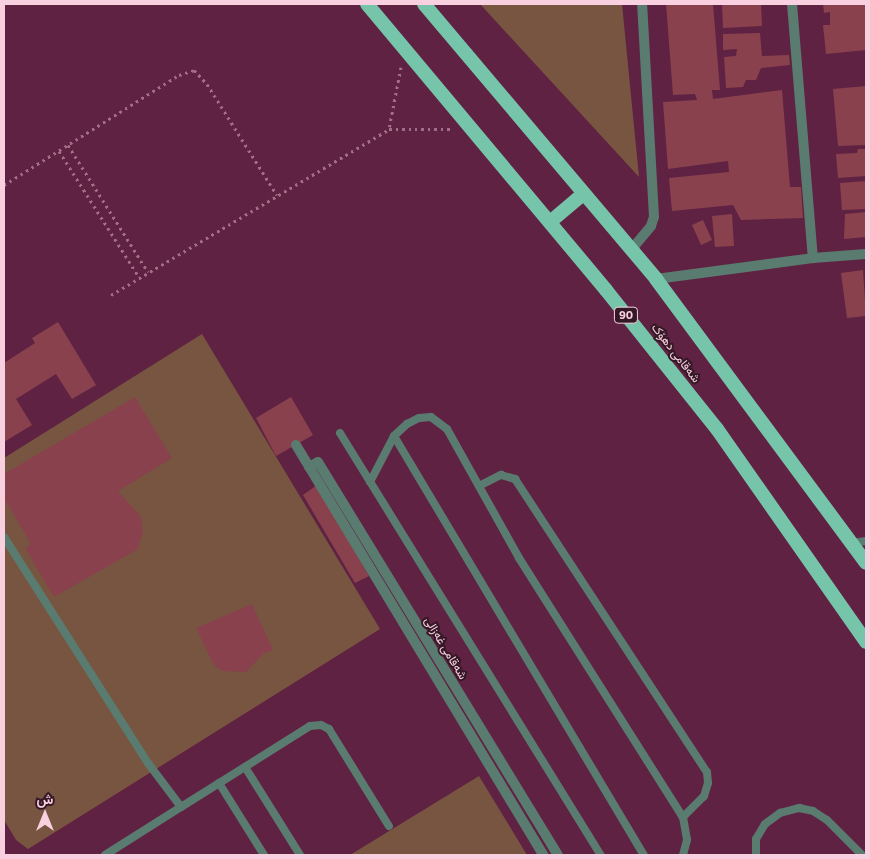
<!DOCTYPE html>
<meta charset="utf-8">
<style>
body{margin:0}
#map{position:relative;width:870px;height:859px;overflow:hidden;background:#602242;font-family:Commissioner,Vazirmatn,sans-serif}
div>[style]{position:absolute}
.green>*{inset:0;background:#785540}
.building>*{inset:0;background:#89414d}
.path>*{height:3px;margin-top:-1.5px;transform-origin:0;background:repeating-linear-gradient(90deg,#a36e87 0 2.5px,transparent 0 6.5px)}
.service>*{height:8px;margin:-4px;padding:0 4px;transform-origin:4px;border-radius:4px;background:#5a7b6f}
.pedestrian>*{height:10px;margin:-5px;padding:0 5px;transform-origin:5px;border-radius:5px;background:#5a7b6f}
.minor>*{height:10px;margin:-5px;padding:0 5px;transform-origin:5px;border-radius:5px;background:#5a7b6f}
.trunk>*{height:14px;margin:-7px;padding:0 7px;transform-origin:7px;border-radius:7px;background:#76c4aa}
span{translate:-50% -50%;white-space:nowrap;text-align:center;line-height:1.15;-webkit-text-stroke:4px #351826;paint-order:stroke}
.shield-label span{padding:1px 4px;background:#351826;border:1px solid;border-radius:4px;-webkit-text-stroke-width:0}
.shield-label{font-size:11px;color:#f8d0e0;font-weight:700}
.street-label{font-size:12px;color:#f8d0e0}
.frame{position:absolute;inset:0;border:5px solid #f8d0e0;pointer-events:none}
.north{position:absolute;left:20px;top:789px;width:50px;height:50px;-webkit-text-stroke:4px #351826;paint-order:stroke;rotate:0deg;font-size:14px;font-weight:700;line-height:20px;text-align:center;color:#f8d0e0}
.north::after{content:'';display:block;margin:auto;width:18px;height:22px;background:#f8d0e0;clip-path:polygon(50% 0,100% 100%,50% 72%,0 100%)}
</style>
<div id="map">
<div class="green">
<i style="clip-path:polygon(480px 4px,622px 4px,639px 177px)"></i>
<i style="clip-path:polygon(202px 334px,380px 629px,28px 849px,16px 840px,4px 820px,4px 458px)"></i>
<i style="clip-path:polygon(479px 776px,527px 855px,350px 855px)"></i>
</div>
<div class="building">
<i style="clip-path:polygon(666px 4px,713px 4px,720px 90px,712px 90px,713px 99px,782px 90px,790px 187px,801px 187px,803px 218px,741px 220px,733px 205px,672px 211px,669px 178px,729px 172px,728px 161px,668px 169px,663px 102px,697px 100px,695px 94px,673px 95px)"></i>
<i style="clip-path:polygon(722px 4px,761px 4px,762px 26px,723px 28px)"></i>
<i style="clip-path:polygon(823px 4px,866px 4px,866px 50px,826px 54px,823px 25px,830px 25px,830px 12px,824px 13px)"></i>
<i style="clip-path:polygon(760px 33px,762px 56px,789px 55px,790px 65px,761px 68px,756px 80px,746px 80px,743px 87px,726px 88px,724px 57px,736px 56px,737px 49px,723px 50px,723px 34px)"></i>
<i style="clip-path:polygon(866px 86px,866px 145px,838px 146px,833px 89px)"></i>
<i style="clip-path:polygon(858px 149px,866px 149px,866px 176px,838px 178px,836px 154px,857px 153px)"></i>
<i style="clip-path:polygon(866px 181px,866px 209px,842px 210px,840px 183px)"></i>
<i style="clip-path:polygon(866px 212px,866px 237px,844px 239px,845px 214px)"></i>
<i style="clip-path:polygon(732px 214px,734px 246px,715px 247px,712px 216px)"></i>
<i style="clip-path:polygon(703px 220px,712px 240px,701px 245px,692px 225px)"></i>
<i style="clip-path:polygon(863px 270px,866px 316px,847px 318px,841px 273px)"></i>
<i style="clip-path:polygon(58px 322px,96px 385px,72px 399px,56px 374px,16px 399px,32px 425px,4px 442px,4px 363px,35px 343px,32px 338px)"></i>
<i style="clip-path:polygon(135px 397px,172px 458px,118px 491px,141px 517px,143px 531px,138px 549px,54px 597px,25px 548px,31px 544px,4px 498px,4px 474px)"></i>
<i style="clip-path:polygon(291px 397px,313px 435px,276px 456px,256px 418px)"></i>
<i style="clip-path:polygon(317px 485px,369px 576px,355px 583px,303px 495px)"></i>
<i style="clip-path:polygon(252px 604px,273px 650px,264px 653px,246px 672px,223px 671px,214px 665px,196px 628px)"></i>
</div>
<div class="path">
<i style="left:401px;top:67px;width:63px;rotate:101deg"></i>
<i style="left:389px;top:129px;width:64px"></i>
<i style="left:68px;top:145px;width:150px;rotate:57.8deg"></i>
<i style="left:59px;top:151px;width:149px;rotate:57.6deg"></i>
<i style="left:4px;top:185px;width:207px;rotate:-32.2deg"></i>
<i style="left:179px;top:75px;width:16px;rotate:-18deg"></i>
<i style="left:194px;top:70px;width:19px;rotate:47deg"></i>
<i style="left:207px;top:84px;width:131px;rotate:57.8deg"></i>
<i style="left:111px;top:295px;width:324px;rotate:-30.8deg"></i>
</div>
<div class="service">
<i style="left:340px;top:433px;width:496px;rotate:58.3deg"></i>
<i style="left:394px;top:436px;width:488px;rotate:59.2deg"></i>
<i style="left:370px;top:482px;width:52px;rotate:-62.4deg"></i>
<i style="left:394px;top:436px;width:18px;rotate:-43deg"></i>
<i style="left:407px;top:424px;width:13px;rotate:-27deg"></i>
<i style="left:419px;top:418px;width:12px;rotate:-5deg"></i>
<i style="left:431px;top:417px;width:20px;rotate:37deg"></i>
<i style="left:447px;top:429px;width:148px;rotate:60.8deg"></i>
<i style="left:519px;top:558px;width:307px;rotate:57.7deg"></i>
<i style="left:683px;top:817px;width:23px;rotate:80deg"></i>
<i style="left:687px;top:840px;width:16px;rotate:105deg"></i>
<i style="left:479px;top:486px;width:25px;rotate:-27deg"></i>
<i style="left:501px;top:475px;width:15px;rotate:16deg"></i>
<i style="left:515px;top:479px;width:350px;rotate:56.8deg"></i>
<i style="left:707px;top:772px;width:11px;rotate:85deg"></i>
<i style="left:708px;top:783px;width:14px;rotate:107deg"></i>
<i style="left:704px;top:796px;width:30px;rotate:135deg"></i>
<i style="left:4px;top:537px;width:268px;rotate:57.5deg"></i>
<i style="left:148px;top:763px;width:55px;rotate:53.1deg"></i>
<i style="left:181px;top:807px;width:152px;rotate:-32.1deg"></i>
<i style="left:310px;top:726px;width:11px;rotate:-5deg"></i>
<i style="left:321px;top:725px;width:9px;rotate:27deg"></i>
<i style="left:329px;top:729px;width:114px;rotate:58.3deg"></i>
<i style="left:852px;top:543px;width:14px;rotate:-8deg"></i>
<i style="left:245px;top:767px;width:104px;rotate:58deg"></i>
<i style="left:219px;top:783px;width:85px;rotate:58deg"></i>
<i style="left:105px;top:855px;width:90px;rotate:-32.3deg"></i>
<i style="left:756px;top:855px;width:16px;rotate:-90deg"></i>
<i style="left:756px;top:839px;width:17px;rotate:-59deg"></i>
<i style="left:765px;top:824px;width:19px;rotate:-36deg"></i>
<i style="left:780px;top:813px;width:20px;rotate:-15deg"></i>
<i style="left:799px;top:808px;width:14px;rotate:12deg"></i>
<i style="left:813px;top:811px;width:17px;rotate:33deg"></i>
<i style="left:827px;top:820px;width:49px;rotate:45deg"></i>
</div>
<div class="pedestrian">
<i style="left:296px;top:445px;width:479px;rotate:58.9deg"></i>
<i style="left:309px;top:467px;width:10px;rotate:-29deg"></i>
<i style="left:318px;top:462px;width:460px;rotate:58.6deg"></i>
</div>
<div class="minor">
<i style="left:792px;top:4px;width:255px;rotate:85.3deg"></i>
<i style="left:631px;top:250px;width:31px;rotate:-50deg"></i>
<i style="left:651px;top:226px;width:9px;rotate:-72deg"></i>
<i style="left:654px;top:217px;width:213px;rotate:-93.2deg"></i>
<i style="left:656px;top:279px;width:158px;rotate:-7.6deg"></i>
<i style="left:813px;top:258px;width:53px;rotate:-4.3deg"></i>
</div>
<div class="trunk">
<i style="left:367px;top:4px;width:373px;rotate:50.1deg"></i>
<i style="left:606px;top:290px;width:178px;rotate:51.4deg"></i>
<i style="left:717px;top:429px;width:260px;rotate:55deg"></i>
<i style="left:424px;top:4px;width:360px;rotate:49.8deg"></i>
<i style="left:656px;top:279px;width:353px;rotate:53.5deg"></i>
<i style="left:550px;top:222px;width:42px;rotate:-40.2deg"></i>
</div>
<div class="shield-label">
<span style="left:626px;top:315px">90</span>
</div>
<div class="street-label">
<span style="left:676px;top:353px;rotate:52deg">شەقامی دهۆک</span>
<span style="left:446px;top:648px;rotate:59deg">شەقامی غەزالی</span>
</div>
<div class="frame"></div>
<div class="north">ش</div>
</div>
